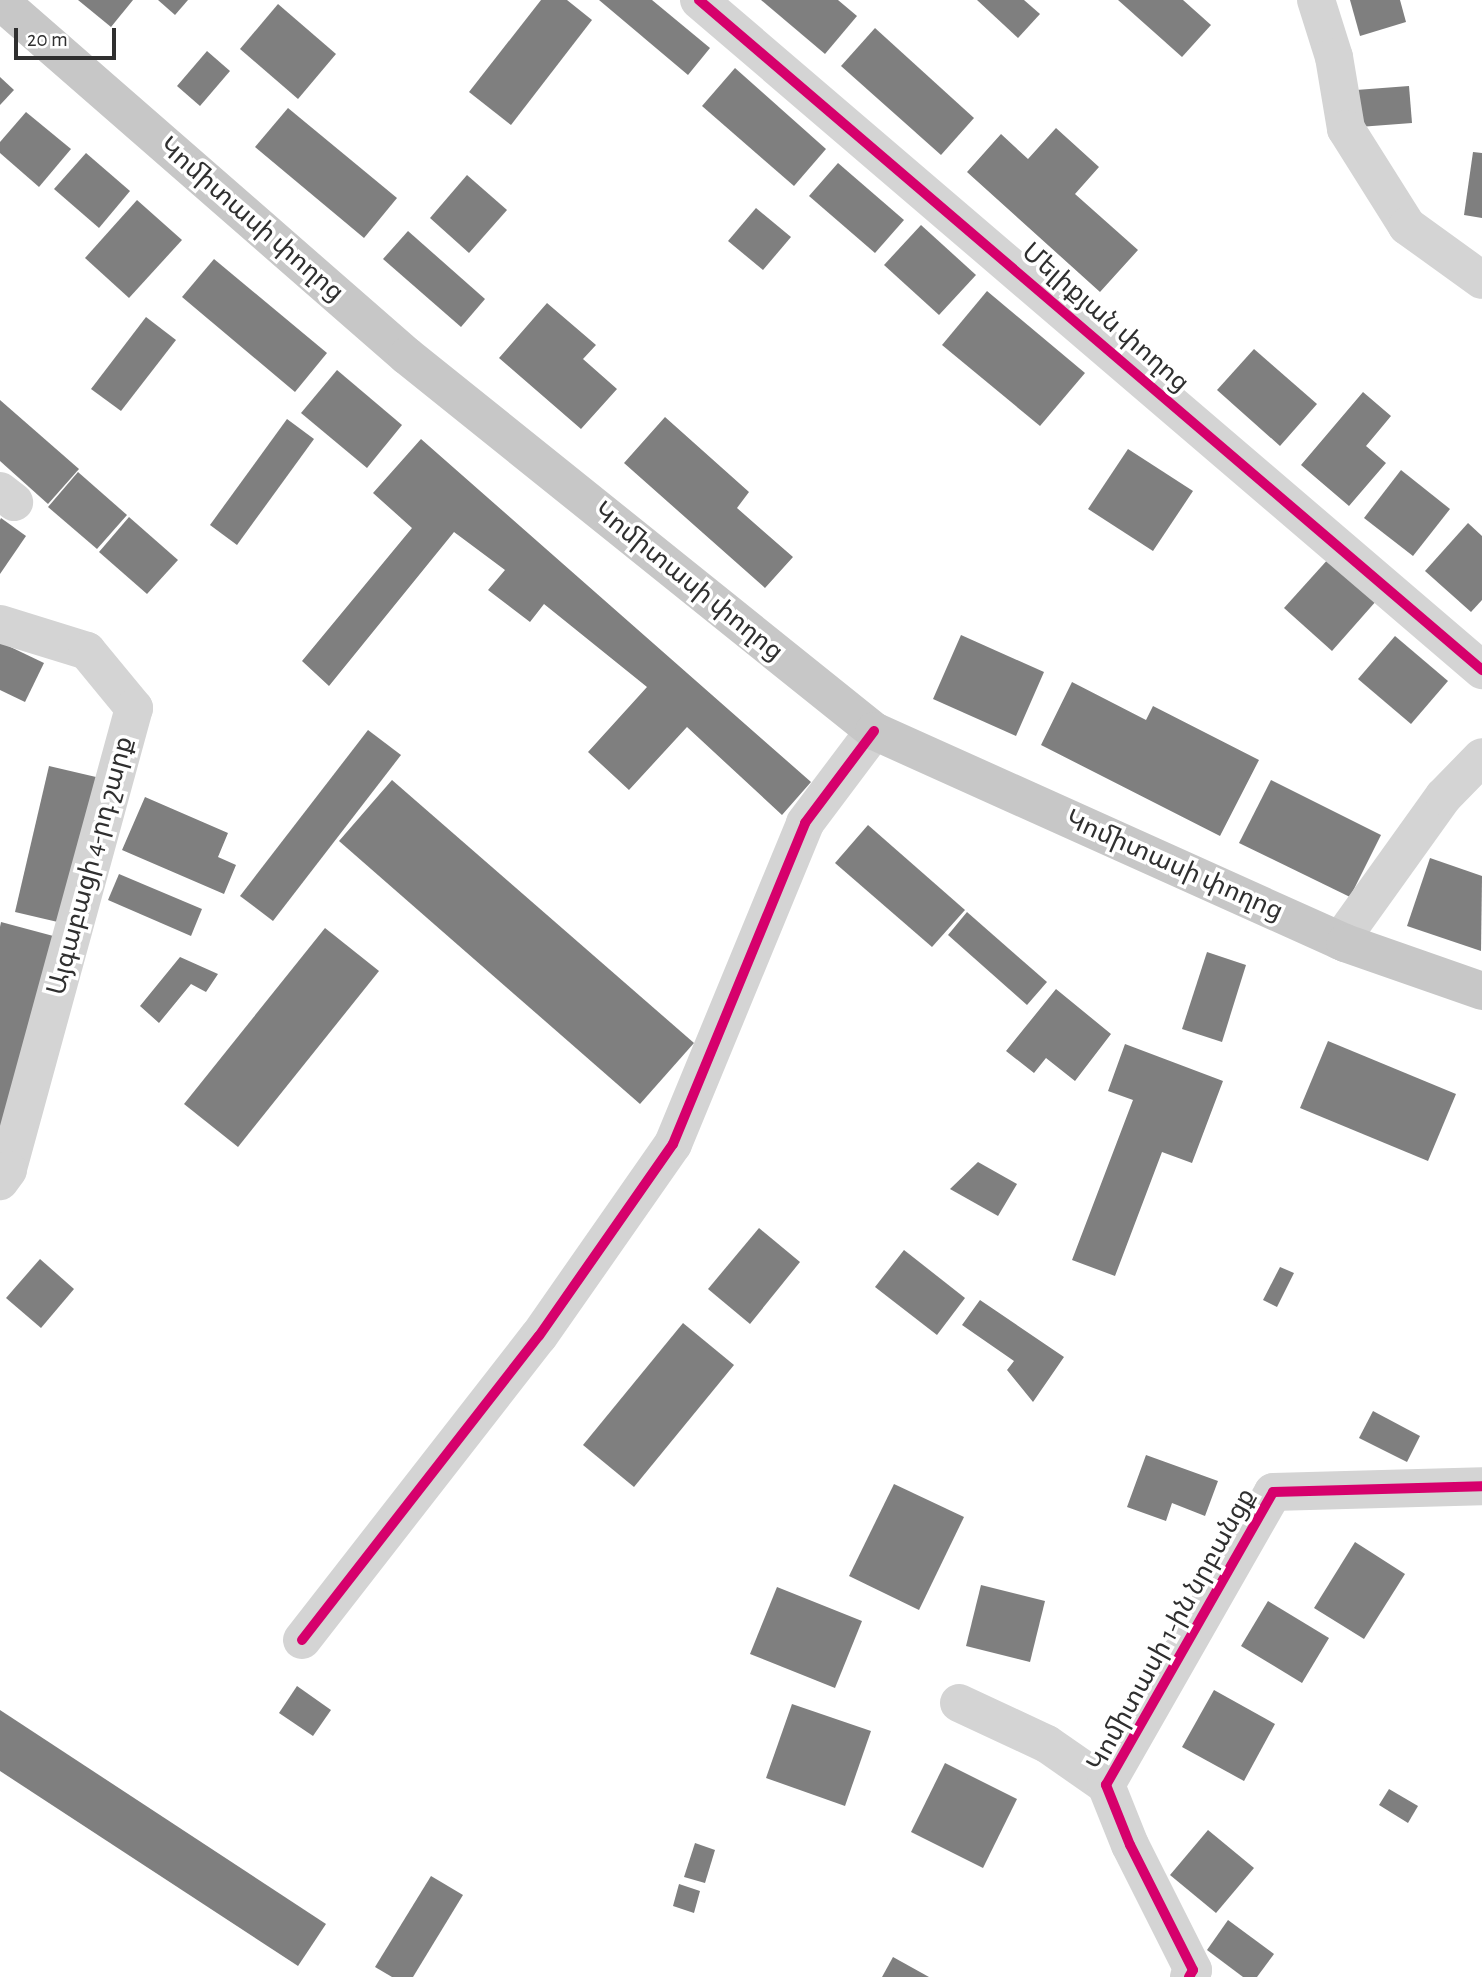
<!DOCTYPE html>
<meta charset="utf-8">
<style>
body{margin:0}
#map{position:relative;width:1482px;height:1977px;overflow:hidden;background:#fff;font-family:"Alegreya Sans","Noto Sans Armenian",sans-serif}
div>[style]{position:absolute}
.building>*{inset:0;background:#7f7f7f}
.minor>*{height:38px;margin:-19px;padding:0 19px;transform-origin:19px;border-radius:19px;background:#d4d4d4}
.major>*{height:38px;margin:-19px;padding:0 19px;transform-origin:19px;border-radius:19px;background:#c7c7c7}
.cycleway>*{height:10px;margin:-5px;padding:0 5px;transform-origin:5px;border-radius:5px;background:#d6006c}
span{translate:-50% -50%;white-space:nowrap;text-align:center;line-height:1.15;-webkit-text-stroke:7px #fff;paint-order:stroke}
.street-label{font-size:26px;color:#2f2f2f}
.scale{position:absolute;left:14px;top:28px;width:102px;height:32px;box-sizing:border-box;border:4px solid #2f2f2f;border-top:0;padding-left:9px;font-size:21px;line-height:24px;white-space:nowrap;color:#2f2f2f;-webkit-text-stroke:5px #fff;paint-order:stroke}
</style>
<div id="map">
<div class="building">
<i style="clip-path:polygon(78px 0,133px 0,111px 27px)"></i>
<i style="clip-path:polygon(158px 0,188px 0,175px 15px)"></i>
<i style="clip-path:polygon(541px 0,567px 0,592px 20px,511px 125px,469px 92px)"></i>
<i style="clip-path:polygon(599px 0,652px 0,710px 48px,688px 75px)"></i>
<i style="clip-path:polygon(761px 0,838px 0,857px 16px,825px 54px)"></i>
<i style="clip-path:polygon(977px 0,1024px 0,1040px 14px,1018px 38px)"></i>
<i style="clip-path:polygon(1118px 0,1183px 0,1211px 25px,1182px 57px)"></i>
<i style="clip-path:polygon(1350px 0,1400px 0,1406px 22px,1360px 36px)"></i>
<i style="clip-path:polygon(278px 4px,336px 54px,298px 99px,240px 49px)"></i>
<i style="clip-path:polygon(875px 28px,974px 118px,941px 155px,841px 66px)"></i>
<i style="clip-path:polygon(207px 51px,230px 71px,200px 106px,177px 86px)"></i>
<i style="clip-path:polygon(735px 68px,826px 149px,794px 186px,702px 106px)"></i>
<i style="clip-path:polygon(0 77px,14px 90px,0 105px)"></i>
<i style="clip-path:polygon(1409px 86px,1412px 123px,1359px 127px,1356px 90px)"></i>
<i style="clip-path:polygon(288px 108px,397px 198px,364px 238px,255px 147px)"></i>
<i style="clip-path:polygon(26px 112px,71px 149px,39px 187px,0 153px,0 142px)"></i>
<i style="clip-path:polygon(1056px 128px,1099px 167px,1075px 194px,1138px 250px,1100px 292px,967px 172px,1001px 134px,1028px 159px)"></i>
<i style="clip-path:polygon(1473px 152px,1482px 153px,1482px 218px,1464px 215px)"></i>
<i style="clip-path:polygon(86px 153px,130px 191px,99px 228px,54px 189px)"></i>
<i style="clip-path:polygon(838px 163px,904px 220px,875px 253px,809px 196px)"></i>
<i style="clip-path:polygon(467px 175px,507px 210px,469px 253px,430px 218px)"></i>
<i style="clip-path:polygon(137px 200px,182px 240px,129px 298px,85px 258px)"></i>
<i style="clip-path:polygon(756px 208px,791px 237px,763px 270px,728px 241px)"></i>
<i style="clip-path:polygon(921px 225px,976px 275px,939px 315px,884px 265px)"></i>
<i style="clip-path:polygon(408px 231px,485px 299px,461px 327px,383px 259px)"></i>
<i style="clip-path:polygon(214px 259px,327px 353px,295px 392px,182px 297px)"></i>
<i style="clip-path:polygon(987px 291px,1085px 373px,1040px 426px,942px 345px)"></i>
<i style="clip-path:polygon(547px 303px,596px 345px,583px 359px,617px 389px,581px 429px,499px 358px)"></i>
<i style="clip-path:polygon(146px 317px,176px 340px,121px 411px,91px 389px)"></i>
<i style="clip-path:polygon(1254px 349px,1317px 404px,1280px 446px,1217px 390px)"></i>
<i style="clip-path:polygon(337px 370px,402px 425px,367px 468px,301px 413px)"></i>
<i style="clip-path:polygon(1363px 392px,1391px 416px,1366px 446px,1386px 463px,1349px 506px,1301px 465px)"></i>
<i style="clip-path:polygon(0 400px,79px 469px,48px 504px,0 461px)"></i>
<i style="clip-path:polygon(665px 417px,749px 492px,737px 508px,793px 557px,765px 588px,624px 463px)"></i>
<i style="clip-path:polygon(287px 419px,314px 439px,237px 545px,210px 525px)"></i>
<i style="clip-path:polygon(421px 439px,811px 782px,782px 815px,687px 727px,629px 790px,588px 752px,647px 687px,544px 604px,530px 622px,488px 590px,505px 570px,454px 532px,329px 686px,302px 661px,412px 528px,373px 493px)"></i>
<i style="clip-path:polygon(1128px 449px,1193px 491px,1153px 551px,1088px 509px)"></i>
<i style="clip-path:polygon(1401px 470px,1450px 509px,1413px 556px,1364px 518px)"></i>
<i style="clip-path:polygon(78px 472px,127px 515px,97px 549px,48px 507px)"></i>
<i style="clip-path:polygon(129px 517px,178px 560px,147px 594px,99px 552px)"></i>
<i style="clip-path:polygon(1px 518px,26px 536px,0 574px,0 520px)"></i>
<i style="clip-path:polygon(1468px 523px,1482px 536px,1482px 600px,1471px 612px,1425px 571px)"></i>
<i style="clip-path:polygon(1330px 557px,1377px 600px,1332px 651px,1284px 608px)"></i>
<i style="clip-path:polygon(961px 635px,1044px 672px,1016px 736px,933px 699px)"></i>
<i style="clip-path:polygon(1395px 636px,1448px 681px,1411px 724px,1358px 679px)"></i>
<i style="clip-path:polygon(0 642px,44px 663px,25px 702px,0 690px)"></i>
<i style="clip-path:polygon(1072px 682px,1146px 720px,1153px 706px,1259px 760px,1220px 836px,1041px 745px)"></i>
<i style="clip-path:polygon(368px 730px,401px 755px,273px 921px,240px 896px)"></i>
<i style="clip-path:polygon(49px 766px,96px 777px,62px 923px,15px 912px)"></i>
<i style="clip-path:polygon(392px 780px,694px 1043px,640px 1104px,339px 841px)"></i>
<i style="clip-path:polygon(1271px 780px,1381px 835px,1350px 897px,1239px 843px)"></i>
<i style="clip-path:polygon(145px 797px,228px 833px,218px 857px,236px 865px,224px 894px,122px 850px)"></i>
<i style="clip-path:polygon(868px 825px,965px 910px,932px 947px,835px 863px)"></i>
<i style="clip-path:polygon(1430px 858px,1482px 876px,1481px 951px,1407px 926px)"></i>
<i style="clip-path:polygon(119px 874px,202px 909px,191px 936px,108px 900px)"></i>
<i style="clip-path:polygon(967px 912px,1047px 982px,1027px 1005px,948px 935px)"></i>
<i style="clip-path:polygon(1px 922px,57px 937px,0 1137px,0 927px)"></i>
<i style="clip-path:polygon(325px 928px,379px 971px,238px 1147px,184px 1104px)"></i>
<i style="clip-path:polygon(1207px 952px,1246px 965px,1222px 1042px,1182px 1029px)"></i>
<i style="clip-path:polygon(180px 957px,218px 974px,206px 992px,191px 984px,159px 1023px,140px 1006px)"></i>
<i style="clip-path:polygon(1056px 989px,1111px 1034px,1075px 1081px,1046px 1058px,1034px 1073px,1006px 1051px)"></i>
<i style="clip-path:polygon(1328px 1041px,1456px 1094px,1428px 1161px,1300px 1108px)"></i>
<i style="clip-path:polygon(1125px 1044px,1223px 1081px,1192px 1163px,1162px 1152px,1115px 1276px,1072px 1260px,1133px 1100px,1108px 1091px)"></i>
<i style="clip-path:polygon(978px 1162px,1017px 1184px,998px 1216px,950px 1189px)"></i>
<i style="clip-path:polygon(759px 1228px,800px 1262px,750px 1324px,708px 1289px)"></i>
<i style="clip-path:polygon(904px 1250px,965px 1298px,937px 1335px,875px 1287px)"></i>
<i style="clip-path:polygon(40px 1259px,74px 1289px,41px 1328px,6px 1298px)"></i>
<i style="clip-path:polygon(1280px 1267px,1294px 1273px,1277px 1307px,1263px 1300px)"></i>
<i style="clip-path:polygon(980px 1300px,1064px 1357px,1033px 1402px,1007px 1370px,1014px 1361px,962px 1325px)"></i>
<i style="clip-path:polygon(683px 1323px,734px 1365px,634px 1487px,583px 1445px)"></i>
<i style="clip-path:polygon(1373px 1411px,1420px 1436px,1407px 1462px,1359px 1438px)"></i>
<i style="clip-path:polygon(1146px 1455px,1218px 1481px,1205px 1516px,1172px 1503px,1166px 1521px,1127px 1507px)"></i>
<i style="clip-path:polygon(894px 1484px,964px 1517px,919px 1610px,849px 1576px)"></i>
<i style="clip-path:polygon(1355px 1542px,1405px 1574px,1364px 1639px,1314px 1608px)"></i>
<i style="clip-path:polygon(981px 1585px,1045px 1601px,1030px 1662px,966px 1646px)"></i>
<i style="clip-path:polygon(777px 1587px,862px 1621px,835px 1688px,750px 1654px)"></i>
<i style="clip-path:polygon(1268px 1601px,1329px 1638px,1302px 1683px,1241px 1646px)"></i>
<i style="clip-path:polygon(297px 1686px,331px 1710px,313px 1736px,279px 1713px)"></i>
<i style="clip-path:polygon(1214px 1690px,1275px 1724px,1244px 1781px,1182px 1747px)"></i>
<i style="clip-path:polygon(792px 1704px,871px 1731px,845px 1806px,766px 1778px)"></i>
<i style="clip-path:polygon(0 1710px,326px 1924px,298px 1966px,0 1771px)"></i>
<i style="clip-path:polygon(945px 1763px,1017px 1799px,983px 1868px,911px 1832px)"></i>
<i style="clip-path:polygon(1389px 1789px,1418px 1806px,1408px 1823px,1379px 1805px)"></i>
<i style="clip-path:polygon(1208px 1830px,1254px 1868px,1216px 1913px,1170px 1875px)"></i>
<i style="clip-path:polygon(695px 1843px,715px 1850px,705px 1883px,684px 1877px)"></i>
<i style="clip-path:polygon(431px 1876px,463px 1895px,413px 1977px,392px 1977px,375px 1967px)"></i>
<i style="clip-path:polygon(679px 1884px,700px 1891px,694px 1913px,673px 1906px)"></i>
<i style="clip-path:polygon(1228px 1920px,1274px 1954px,1257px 1977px,1243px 1977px,1207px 1950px)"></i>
<i style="clip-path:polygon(893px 1957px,929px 1977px,882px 1977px)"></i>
</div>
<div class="minor">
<i style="left:699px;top:0;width:1031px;rotate:40.55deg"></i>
<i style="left:1316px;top:0;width:60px;rotate:72.5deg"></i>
<i style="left:1334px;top:57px;width:73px;rotate:80.5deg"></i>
<i style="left:1346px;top:129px;width:115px;rotate:57.8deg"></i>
<i style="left:1407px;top:226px;width:92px;rotate:35.8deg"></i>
<i style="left:0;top:491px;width:18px;rotate:38deg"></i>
<i style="left:0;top:624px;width:91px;rotate:17.2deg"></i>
<i style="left:87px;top:651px;width:74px;rotate:50.5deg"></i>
<i style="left:134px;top:708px;width:479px;rotate:105.3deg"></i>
<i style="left:8px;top:1170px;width:14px;rotate:126deg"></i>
<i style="left:1340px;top:941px;width:178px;rotate:-54.4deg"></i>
<i style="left:1444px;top:796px;width:54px;rotate:-45.7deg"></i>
<i style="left:302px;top:1640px;width:385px;rotate:-52.1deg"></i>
<i style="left:539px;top:1336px;width:234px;rotate:-55.1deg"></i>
<i style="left:673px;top:1144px;width:347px;rotate:-67.6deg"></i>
<i style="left:805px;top:823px;width:115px;rotate:-53.1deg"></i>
<i style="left:959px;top:1703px;width:97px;rotate:25deg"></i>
<i style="left:1047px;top:1744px;width:72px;rotate:34.8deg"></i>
<i style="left:1189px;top:1977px;width:8px;rotate:-60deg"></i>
<i style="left:1193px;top:1970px;width:140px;rotate:-116.7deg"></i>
<i style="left:1130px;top:1845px;width:65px;rotate:-111.8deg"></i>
<i style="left:1106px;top:1785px;width:337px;rotate:-60.3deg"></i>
<i style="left:1273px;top:1492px;width:209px;rotate:-1.6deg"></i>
</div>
<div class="major">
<i style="left:0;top:1px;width:540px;rotate:41.1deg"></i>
<i style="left:407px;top:356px;width:599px;rotate:38.76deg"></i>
<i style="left:874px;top:731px;width:517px;rotate:24.23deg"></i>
<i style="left:1345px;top:943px;width:145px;rotate:19.3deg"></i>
</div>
<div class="cycleway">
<i style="left:699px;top:0;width:1031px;rotate:40.55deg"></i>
<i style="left:302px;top:1640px;width:385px;rotate:-52.1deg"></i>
<i style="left:539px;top:1336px;width:234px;rotate:-55.1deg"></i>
<i style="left:673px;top:1144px;width:347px;rotate:-67.6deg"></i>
<i style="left:805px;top:823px;width:115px;rotate:-53.1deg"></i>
<i style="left:1189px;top:1977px;width:8px;rotate:-60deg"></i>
<i style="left:1193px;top:1970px;width:140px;rotate:-116.7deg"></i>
<i style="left:1130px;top:1845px;width:65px;rotate:-111.8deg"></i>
<i style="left:1106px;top:1785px;width:337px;rotate:-60.3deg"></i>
<i style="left:1273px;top:1492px;width:209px;rotate:-1.6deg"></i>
</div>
<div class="street-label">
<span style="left:251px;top:220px;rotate:41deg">Կոմիտասի փողոց</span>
<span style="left:1105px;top:318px;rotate:41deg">Մելիքյան փողոց</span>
<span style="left:688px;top:582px;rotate:39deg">Կոմիտասի փողոց</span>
<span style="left:91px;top:866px;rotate:-75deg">Այգաբացի 4-րդ շարք</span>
<span style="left:1174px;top:866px;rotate:24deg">Կոմիտասի փողոց</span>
<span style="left:1172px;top:1630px;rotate:-61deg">Կոմիտասի 1-ին նրբանցք</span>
</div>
<div class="scale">20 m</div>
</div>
